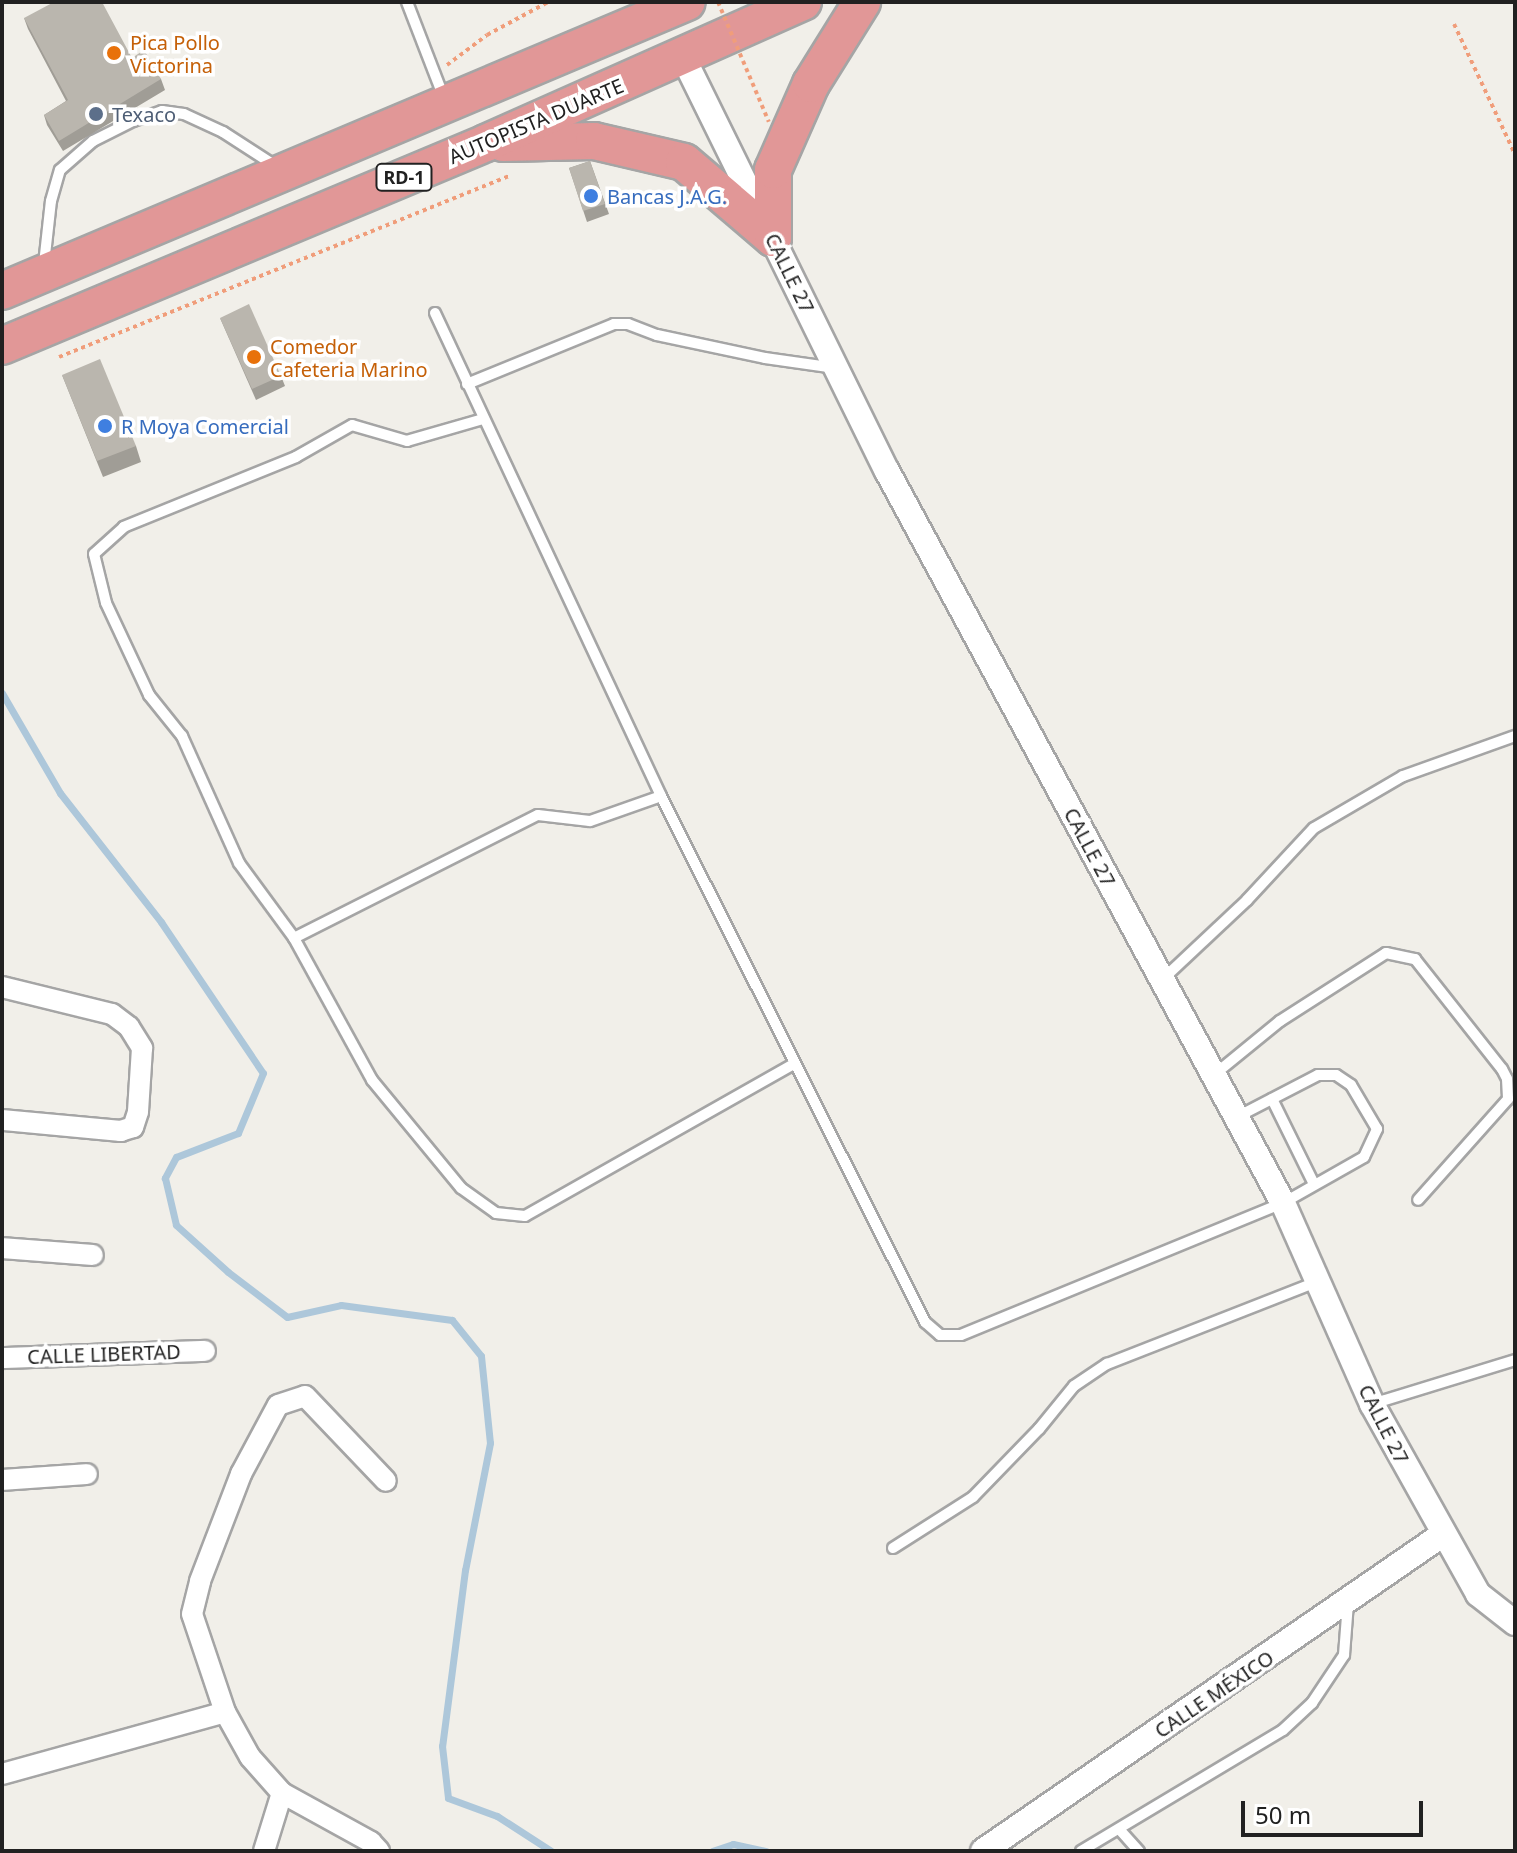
<!DOCTYPE html>
<meta charset="utf-8">
<style>
body{margin:0}
#map{position:relative;width:1517px;height:1853px;overflow:hidden;background:#f1efe9;font-family:"Noto Sans",sans-serif}
div>[style]{position:absolute}
.stream>*{height:7px;margin:-3.5px;padding:0 3.5px;transform-origin:3.5px;border-radius:3.5px;background:#adc7da}
.path>*{height:4px;margin-top:-2px;transform-origin:0;background:repeating-linear-gradient(90deg,#f09d7a 0 4px,transparent 0 8px)}
.roads{filter:drop-shadow(2px 0 #a5a5a5) drop-shadow(-2px 0 #a5a5a5) drop-shadow(0 2px #a5a5a5) drop-shadow(0 -2px #a5a5a5)}
.service>*{height:10px;margin:-5px;padding:0 5px;transform-origin:5px;border-radius:5px;background:#fff}
.minor>*{height:20px;margin:-10px;padding:0 10px;transform-origin:10px;border-radius:10px;background:#fff}
.tertiary>*{height:24px;margin:-12px;padding:0 12px;transform-origin:12px;border-radius:12px;background:#fff}
.motorway>*{height:36px;margin:-18px;padding:0 18px;transform-origin:18px;border-radius:18px;background:#e19797}
.path-bridge>*{height:4px;margin-top:-2px;transform-origin:0;background:repeating-linear-gradient(90deg,#f09d7a 0 4px,transparent 0 8px)}
.wall>*{inset:0;background:#a09d96}
.building>*{inset:0;background:#bab6ae}
.dots>*{width:22px;height:22px;translate:-50% -50%;box-sizing:border-box;border:4px solid #fff;border-radius:50%}
span{translate:-50% -50%;white-space:nowrap;text-align:center;line-height:1.15;-webkit-text-stroke:7px #fff;paint-order:stroke}
.shield-label span{padding:2px 6px;background:#fff;border:2px solid;border-radius:6px;-webkit-text-stroke-width:0}
.shield-label{font-size:18px;color:#212121;font-weight:700}
.food-label{font-size:20px;color:#c56008}
.left{translate:0 -50%;text-align:left}
.service-label{font-size:20px;color:#4e5e75}
.street-label{font-size:20px;color:#212121}
.shop-label{font-size:20px;color:#366cbe}
.frame{position:absolute;inset:0;border:4px solid #212121;pointer-events:none}
.scale{position:absolute;left:1241px;top:1801px;width:182px;height:36px;box-sizing:border-box;border:4px solid #212121;border-top:0;padding-left:10px;font-size:24px;line-height:28px;white-space:nowrap;color:#212121;-webkit-text-stroke:6px #fff;paint-order:stroke}
</style>
<div id="map">
<div class="stream">
<i style="left:2px;top:693px;width:116px;rotate:59.9deg"></i>
<i style="left:60px;top:793px;width:164px;rotate:51.9deg"></i>
<i style="left:161px;top:922px;width:182px;rotate:56deg"></i>
<i style="left:263px;top:1073px;width:65px;rotate:112.6deg"></i>
<i style="left:238px;top:1133px;width:66px;rotate:158.8deg"></i>
<i style="left:176px;top:1157px;width:24px;rotate:118deg"></i>
<i style="left:165px;top:1178px;width:48px;rotate:76.8deg"></i>
<i style="left:176px;top:1225px;width:70px;rotate:42.1deg"></i>
<i style="left:228px;top:1272px;width:74px;rotate:37.3deg"></i>
<i style="left:287px;top:1317px;width:55px;rotate:-12.5deg"></i>
<i style="left:341px;top:1305px;width:112px;rotate:7.7deg"></i>
<i style="left:452px;top:1320px;width:46px;rotate:51.1deg"></i>
<i style="left:481px;top:1356px;width:87px;rotate:84.1deg"></i>
<i style="left:490px;top:1443px;width:129px;rotate:101.1deg"></i>
<i style="left:465px;top:1570px;width:177px;rotate:97.4deg"></i>
<i style="left:442px;top:1746px;width:52px;rotate:83.4deg"></i>
<i style="left:448px;top:1798px;width:52px;rotate:20.2deg"></i>
<i style="left:497px;top:1816px;width:64px;rotate:32.9deg"></i>
<i style="left:712px;top:1851px;width:22px;rotate:-18deg"></i>
<i style="left:733px;top:1844px;width:34px;rotate:12deg"></i>
</div>
<div class="path">
<i style="left:1454px;top:24px;width:144px;rotate:64.9deg"></i>
<i style="left:447px;top:65px;width:50px;rotate:-36.9deg"></i>
<i style="left:487px;top:35px;width:69px;rotate:-28.4deg"></i>
<i style="left:59px;top:357px;width:487px;rotate:-21.9deg"></i>
</div>
<div class="roads">
<div class="service">
<i style="left:407px;top:2px;width:103px;rotate:68.9deg"></i>
<i style="left:44px;top:264px;width:63px;rotate:-83.7deg"></i>
<i style="left:51px;top:201px;width:32px;rotate:-74deg"></i>
<i style="left:60px;top:170px;width:44px;rotate:-41.3deg"></i>
<i style="left:93px;top:141px;width:45px;rotate:-26.6deg"></i>
<i style="left:133px;top:121px;width:31px;rotate:-19deg"></i>
<i style="left:162px;top:111px;width:22px;rotate:8deg"></i>
<i style="left:184px;top:114px;width:43px;rotate:24.8deg"></i>
<i style="left:223px;top:132px;width:64px;rotate:32.9deg"></i>
<i style="left:435px;top:313px;width:533px;rotate:64.92deg"></i>
<i style="left:661px;top:796px;width:589px;rotate:63.35deg"></i>
<i style="left:925px;top:1322px;width:20px;rotate:41deg"></i>
<i style="left:940px;top:1335px;width:21px"></i>
<i style="left:961px;top:1335px;width:348px;rotate:-22.3deg"></i>
<i style="left:1283px;top:1203px;width:93px;rotate:-29.6deg"></i>
<i style="left:1364px;top:1157px;width:31px;rotate:-65deg"></i>
<i style="left:1377px;top:1129px;width:51px;rotate:-120.6deg"></i>
<i style="left:1351px;top:1085px;width:18px;rotate:-146deg"></i>
<i style="left:1336px;top:1075px;width:18px;rotate:180deg"></i>
<i style="left:1318px;top:1075px;width:91px;rotate:152.6deg"></i>
<i style="left:467px;top:384px;width:159px;rotate:-22.2deg"></i>
<i style="left:614px;top:324px;width:14px"></i>
<i style="left:628px;top:324px;width:31px;rotate:21deg"></i>
<i style="left:657px;top:335px;width:110px;rotate:12deg"></i>
<i style="left:765px;top:358px;width:71px;rotate:8.1deg"></i>
<i style="left:483px;top:419px;width:79px;rotate:163.9deg"></i>
<i style="left:407px;top:441px;width:57px;rotate:-163.8deg"></i>
<i style="left:352px;top:425px;width:64px;rotate:150.3deg"></i>
<i style="left:296px;top:457px;width:186px;rotate:157.9deg"></i>
<i style="left:124px;top:527px;width:40px;rotate:138deg"></i>
<i style="left:94px;top:554px;width:50px;rotate:76.2deg"></i>
<i style="left:106px;top:603px;width:102px;rotate:64.9deg"></i>
<i style="left:149px;top:695px;width:53px;rotate:51.2deg"></i>
<i style="left:182px;top:736px;width:139px;rotate:65.8deg"></i>
<i style="left:239px;top:863px;width:93px;rotate:53.7deg"></i>
<i style="left:294px;top:938px;width:162px;rotate:61.2deg"></i>
<i style="left:372px;top:1080px;width:140px;rotate:50.5deg"></i>
<i style="left:461px;top:1188px;width:43px;rotate:35.5deg"></i>
<i style="left:496px;top:1213px;width:29px;rotate:6deg"></i>
<i style="left:525px;top:1216px;width:310px;rotate:-29.5deg"></i>
<i style="left:294px;top:938px;width:273px;rotate:-26.8deg"></i>
<i style="left:538px;top:815px;width:52px;rotate:6.6deg"></i>
<i style="left:590px;top:821px;width:75px;rotate:-19.4deg"></i>
<i style="left:1163px;top:979px;width:115px;rotate:-43.2deg"></i>
<i style="left:1247px;top:900px;width:98px;rotate:-47.1deg"></i>
<i style="left:1314px;top:828px;width:103px;rotate:-30.3deg"></i>
<i style="left:1403px;top:776px;width:119px;rotate:-19.7deg"></i>
<i style="left:1215px;top:1074px;width:84px;rotate:-39.2deg"></i>
<i style="left:1280px;top:1021px;width:126px;rotate:-32.7deg"></i>
<i style="left:1386px;top:953px;width:30px;rotate:12deg"></i>
<i style="left:1415px;top:959px;width:140px;rotate:51.7deg"></i>
<i style="left:1502px;top:1069px;width:11px;rotate:63deg"></i>
<i style="left:1507px;top:1079px;width:20px;rotate:87deg"></i>
<i style="left:1508px;top:1099px;width:135px;rotate:131.7deg"></i>
<i style="left:1272px;top:1099px;width:95px;rotate:63.7deg"></i>
<i style="left:1372px;top:1404px;width:150px;rotate:-17.1deg"></i>
<i style="left:893px;top:1548px;width:95px;rotate:-32.5deg"></i>
<i style="left:973px;top:1497px;width:95px;rotate:-45.9deg"></i>
<i style="left:1039px;top:1429px;width:55px;rotate:-50.9deg"></i>
<i style="left:1074px;top:1386px;width:40px;rotate:-34deg"></i>
<i style="left:1107px;top:1364px;width:225px;rotate:-21.4deg"></i>
<i style="left:1119px;top:1829px;width:30px;rotate:48deg"></i>
<i style="left:1081px;top:1851px;width:235px;rotate:-30.9deg"></i>
<i style="left:1283px;top:1730px;width:40px;rotate:-43deg"></i>
<i style="left:1312px;top:1703px;width:58px;rotate:-56.3deg"></i>
<i style="left:1344px;top:1655px;width:52px;rotate:-85.6deg"></i>
</div>
<div class="minor">
<i style="left:2px;top:987px;width:113px;rotate:13.8deg"></i>
<i style="left:112px;top:1014px;width:21px;rotate:37deg"></i>
<i style="left:129px;top:1027px;width:25px;rotate:58deg"></i>
<i style="left:142px;top:1048px;width:64px;rotate:93.6deg"></i>
<i style="left:138px;top:1112px;width:16px;rotate:108deg"></i>
<i style="left:133px;top:1127px;width:13px;rotate:162deg"></i>
<i style="left:121px;top:1131px;width:120px;rotate:-174.7deg"></i>
<i style="left:2px;top:1248px;width:91px;rotate:4.4deg"></i>
<i style="left:2px;top:1358px;width:203px;rotate:-2deg"></i>
<i style="left:2px;top:1480px;width:85px;rotate:-4deg"></i>
<i style="left:2px;top:1774px;width:231px;rotate:-15.5deg"></i>
<i style="left:264px;top:1851px;width:61px;rotate:-72.8deg"></i>
<i style="left:379px;top:1851px;width:12px;rotate:-132deg"></i>
<i style="left:371px;top:1842px;width:102px;rotate:-151.2deg"></i>
<i style="left:282px;top:1793px;width:48px;rotate:-131.6deg"></i>
<i style="left:250px;top:1757px;width:51px;rotate:-119.1deg"></i>
<i style="left:225px;top:1712px;width:103px;rotate:-108.6deg"></i>
<i style="left:192px;top:1614px;width:34px;rotate:-76deg"></i>
<i style="left:200px;top:1581px;width:115px;rotate:-69deg"></i>
<i style="left:241px;top:1474px;width:78px;rotate:-61.8deg"></i>
<i style="left:278px;top:1405px;width:28px;rotate:-18deg"></i>
<i style="left:305px;top:1396px;width:117px;rotate:46.4deg"></i>
</div>
<div class="tertiary">
<i style="left:683px;top:57px;width:462px;rotate:63.8deg"></i>
<i style="left:887px;top:471px;width:832px;rotate:61.59deg"></i>
<i style="left:1283px;top:1203px;width:220px;rotate:66.1deg"></i>
<i style="left:1372px;top:1404px;width:218px;rotate:60.8deg"></i>
<i style="left:1478px;top:1594px;width:47px;rotate:38.1deg"></i>
<i style="left:983px;top:1851px;width:557px;rotate:-34.55deg"></i>
</div>
<div class="motorway">
<i style="left:503px;top:143px;width:91px;rotate:-1.3deg"></i>
<i style="left:594px;top:141px;width:92px;rotate:13.1deg"></i>
<i style="left:684px;top:162px;width:117px;rotate:40.5deg"></i>
<i style="left:773px;top:238px;width:68px;rotate:-90deg"></i>
<i style="left:773px;top:170px;width:94px;rotate:-66.2deg"></i>
<i style="left:811px;top:84px;width:97px;rotate:-58.1deg"></i>
<i style="left:2px;top:291px;width:743px;rotate:-22.87deg"></i>
<i style="left:2px;top:346px;width:525px;rotate:-22.75deg"></i>
<i style="left:486px;top:143px;width:347px;rotate:-24deg"></i>
</div>
</div>
<div class="path-bridge">
<i style="left:718px;top:2px;width:130px;rotate:67deg"></i>
</div>
<div class="wall">
<i style="clip-path:polygon(24px 18px,132px 58px,161px 79px,165px 90px,63px 151px,47px 125px,44px 115px,66px 101px,28px 29px)"></i>
<i style="clip-path:polygon(590px 161px,609px 214px,587px 222px,569px 168px)"></i>
<i style="clip-path:polygon(220px 318px,281px 376px,285px 386px,256px 400px)"></i>
<i style="clip-path:polygon(62px 375px,136px 446px,141px 462px,103px 477px)"></i>
</div>
<div class="building">
<i style="clip-path:polygon(54px 2px,102px 2px,132px 58px,144px 50px,161px 79px,59px 141px,44px 115px,68px 100px,24px 18px)"></i>
<i style="clip-path:polygon(590px 161px,605px 204px,583px 211px,569px 168px)"></i>
<i style="clip-path:polygon(249px 304px,281px 376px,252px 389px,220px 318px)"></i>
<i style="clip-path:polygon(100px 359px,136px 446px,97px 461px,62px 375px)"></i>
</div>
<div class="dots">
<i style="left:114px;top:53px;background:#e8710a"></i>
<i style="left:96px;top:114px;background:#5c6f8a"></i>
<i style="left:591px;top:196px;background:#3f7fe0"></i>
<i style="left:254px;top:357px;background:#e8710a"></i>
<i style="left:105px;top:426px;background:#3f7fe0"></i>
</div>
<div class="shield-label">
<span style="left:404px;top:177px">RD-1</span>
</div>
<div class="food-label">
<span class="left" style="left:130px;top:54px">Pica Pollo<br>Victorina</span>
<span class="left" style="left:270px;top:358px">Comedor<br>Cafeteria Marino</span>
</div>
<div class="service-label">
<span class="left" style="left:112px;top:114px">Texaco</span>
</div>
<div class="street-label">
<span style="left:536px;top:121px;rotate:-23deg">AUTOPISTA DUARTE</span>
<span style="left:790px;top:273px;rotate:64deg">CALLE 27</span>
<span style="left:1090px;top:847px;rotate:62deg">CALLE 27</span>
<span style="left:104px;top:1354px;rotate:-2deg">CALLE LIBERTAD</span>
<span style="left:1384px;top:1424px;rotate:63deg">CALLE 27</span>
<span style="left:1214px;top:1694px;rotate:-34deg">CALLE MÉXICO</span>
</div>
<div class="shop-label">
<span class="left" style="left:607px;top:196px">Bancas J.A.G.</span>
<span class="left" style="left:121px;top:426px">R Moya Comercial</span>
</div>
<div class="frame"></div>
<div class="scale">50 m</div>
</div>
